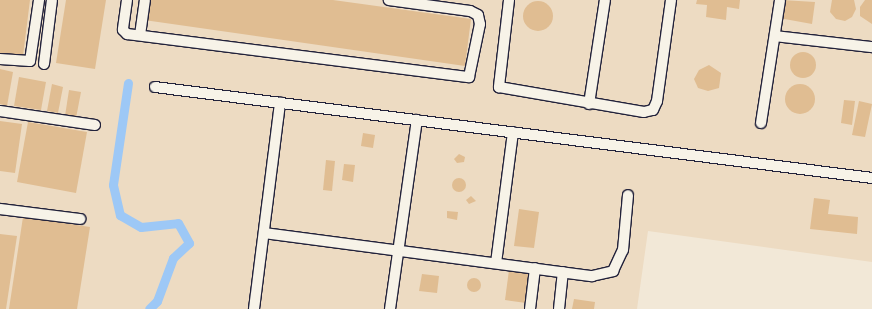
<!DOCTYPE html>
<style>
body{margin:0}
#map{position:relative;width:872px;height:309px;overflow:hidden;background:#f2e8d7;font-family:Mali,sans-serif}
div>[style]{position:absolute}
.built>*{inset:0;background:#eddbc2}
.canal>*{height:9px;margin:-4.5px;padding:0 4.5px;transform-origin:4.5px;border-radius:4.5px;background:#9dc8f6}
.building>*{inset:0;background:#e0bd92}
.round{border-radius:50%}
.roads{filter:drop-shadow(1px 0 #22223b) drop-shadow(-1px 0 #22223b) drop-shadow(0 1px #22223b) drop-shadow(0 -1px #22223b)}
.minor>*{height:10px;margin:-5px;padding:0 5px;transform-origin:5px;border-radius:5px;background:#f7f3e8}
span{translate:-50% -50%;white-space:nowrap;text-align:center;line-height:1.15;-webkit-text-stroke:3px #f7f3e8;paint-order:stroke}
</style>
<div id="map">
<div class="built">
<i style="clip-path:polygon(0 0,872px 0,872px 262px,648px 231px,637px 309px,0 309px)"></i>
</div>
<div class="canal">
<i style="left:128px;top:83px;width:103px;rotate:98.4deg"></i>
<i style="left:113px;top:185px;width:31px;rotate:77deg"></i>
<i style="left:120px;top:215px;width:24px;rotate:30deg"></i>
<i style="left:141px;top:227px;width:37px;rotate:-6deg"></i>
<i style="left:178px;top:223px;width:23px;rotate:61deg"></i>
<i style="left:189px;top:243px;width:22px;rotate:137deg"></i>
<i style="left:173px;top:258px;width:46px;rotate:110.4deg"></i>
<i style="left:157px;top:301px;width:11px;rotate:135deg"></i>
</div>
<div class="building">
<i style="clip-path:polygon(0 0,30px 0,23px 56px,0 53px)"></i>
<i style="clip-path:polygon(66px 0,106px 0,95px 69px,56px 63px)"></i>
<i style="clip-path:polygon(147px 0,333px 0,471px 19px,465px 66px,144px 20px)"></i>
<i style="clip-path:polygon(697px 0,740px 0,739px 9px,727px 7px,726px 20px,706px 17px,707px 5px,696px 4px)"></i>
<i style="clip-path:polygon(782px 0,815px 2px,812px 24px,779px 18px)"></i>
<i style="clip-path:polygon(832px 0,854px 0,856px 9px,852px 17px,845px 21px,836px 19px,830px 12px)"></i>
<i style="clip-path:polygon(865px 0,872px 0,872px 24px,860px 16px,860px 7px)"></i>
<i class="round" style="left:523px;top:1px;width:30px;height:30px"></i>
<i class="round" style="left:790px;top:52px;width:26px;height:26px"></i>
<i style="clip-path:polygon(709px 65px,721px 73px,719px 88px,708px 91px,698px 88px,694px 79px,699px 70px)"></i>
<i style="clip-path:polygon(0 69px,13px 72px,7px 106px,0 104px)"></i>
<i style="clip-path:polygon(19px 77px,46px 82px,41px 110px,14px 106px)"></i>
<i class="round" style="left:785px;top:84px;width:30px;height:30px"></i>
<i style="clip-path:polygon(52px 84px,63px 87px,58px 113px,47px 111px)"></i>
<i style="clip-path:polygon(69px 90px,81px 92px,76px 118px,65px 116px)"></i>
<i style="clip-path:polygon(844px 100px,855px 101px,852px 125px,841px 123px)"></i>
<i style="clip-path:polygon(859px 101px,872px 104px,865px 137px,852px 135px)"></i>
<i style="clip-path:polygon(0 121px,22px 124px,15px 173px,0 171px)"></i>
<i style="clip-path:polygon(28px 122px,87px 132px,76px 193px,17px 182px)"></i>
<i style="clip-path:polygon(363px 133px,375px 135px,373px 148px,361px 146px)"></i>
<i style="clip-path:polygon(459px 154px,465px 157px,464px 162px,457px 163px,454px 159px)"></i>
<i style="clip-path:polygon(326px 160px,335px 161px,332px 191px,323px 190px)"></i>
<i style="clip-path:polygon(344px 164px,355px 165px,353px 182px,342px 180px)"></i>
<i class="round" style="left:452px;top:178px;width:14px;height:14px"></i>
<i style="clip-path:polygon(471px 196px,476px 201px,469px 204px,466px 200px)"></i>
<i style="clip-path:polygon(814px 198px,830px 200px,828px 214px,858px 217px,857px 234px,810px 229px)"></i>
<i style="clip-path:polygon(519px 209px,539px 212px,534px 248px,514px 246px)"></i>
<i style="clip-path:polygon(447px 211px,458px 212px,457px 220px,447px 218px)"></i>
<i style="clip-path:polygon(23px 217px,90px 227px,77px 309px,9px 309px)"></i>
<i style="clip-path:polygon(0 234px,17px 236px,6px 309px,0 309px)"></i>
<i style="clip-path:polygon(509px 270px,531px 273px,526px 303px,505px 300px)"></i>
<i style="clip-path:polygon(422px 274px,439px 276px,437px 293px,419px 291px)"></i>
<i class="round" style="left:467px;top:278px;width:14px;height:14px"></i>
<i style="clip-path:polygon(574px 299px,595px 302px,594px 309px,572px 309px)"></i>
</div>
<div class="roads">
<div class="minor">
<i style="left:127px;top:0;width:30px;rotate:98deg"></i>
<i style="left:123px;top:30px;width:6px;rotate:45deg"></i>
<i style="left:127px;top:34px;width:345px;rotate:7.2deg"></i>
<i style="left:469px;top:77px;width:54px;rotate:-78.3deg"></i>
<i style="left:480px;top:24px;width:9px;rotate:-103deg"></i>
<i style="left:478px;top:15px;width:9px;rotate:-153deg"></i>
<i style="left:470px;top:11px;width:82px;rotate:-172.3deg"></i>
<i style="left:509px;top:0;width:88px;rotate:96.6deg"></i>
<i style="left:499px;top:87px;width:147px;rotate:9.8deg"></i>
<i style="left:644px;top:112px;width:9px;rotate:-13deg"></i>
<i style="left:653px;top:110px;width:10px;rotate:-66deg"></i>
<i style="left:657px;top:101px;width:102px;rotate:-82.1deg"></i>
<i style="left:140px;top:35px;width:35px;rotate:-82deg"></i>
<i style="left:775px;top:36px;width:98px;rotate:6.5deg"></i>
<i style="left:0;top:59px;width:30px;rotate:4deg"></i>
<i style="left:30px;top:61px;width:62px;rotate:-81.6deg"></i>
<i style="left:44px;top:64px;width:64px;rotate:-82.9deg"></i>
<i style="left:155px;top:87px;width:723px;rotate:7.23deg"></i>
<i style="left:589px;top:104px;width:105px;rotate:-81.3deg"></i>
<i style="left:0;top:111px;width:96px;rotate:8.4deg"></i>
<i style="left:761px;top:123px;width:124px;rotate:-81.2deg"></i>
<i style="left:0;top:209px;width:81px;rotate:7.1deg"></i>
<i style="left:264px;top:233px;width:331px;rotate:7.5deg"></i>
<i style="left:592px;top:276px;width:22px;rotate:-13deg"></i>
<i style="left:613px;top:271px;width:23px;rotate:-65deg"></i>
<i style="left:623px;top:250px;width:55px;rotate:-84.8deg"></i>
<i style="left:496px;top:263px;width:132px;rotate:-82.6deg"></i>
<i style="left:254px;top:309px;width:208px;rotate:-82.8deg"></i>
<i style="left:390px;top:309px;width:191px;rotate:-81.9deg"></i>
<i style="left:530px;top:309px;width:41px;rotate:-83deg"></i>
<i style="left:559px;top:309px;width:37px;rotate:-84deg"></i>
</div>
</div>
</div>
